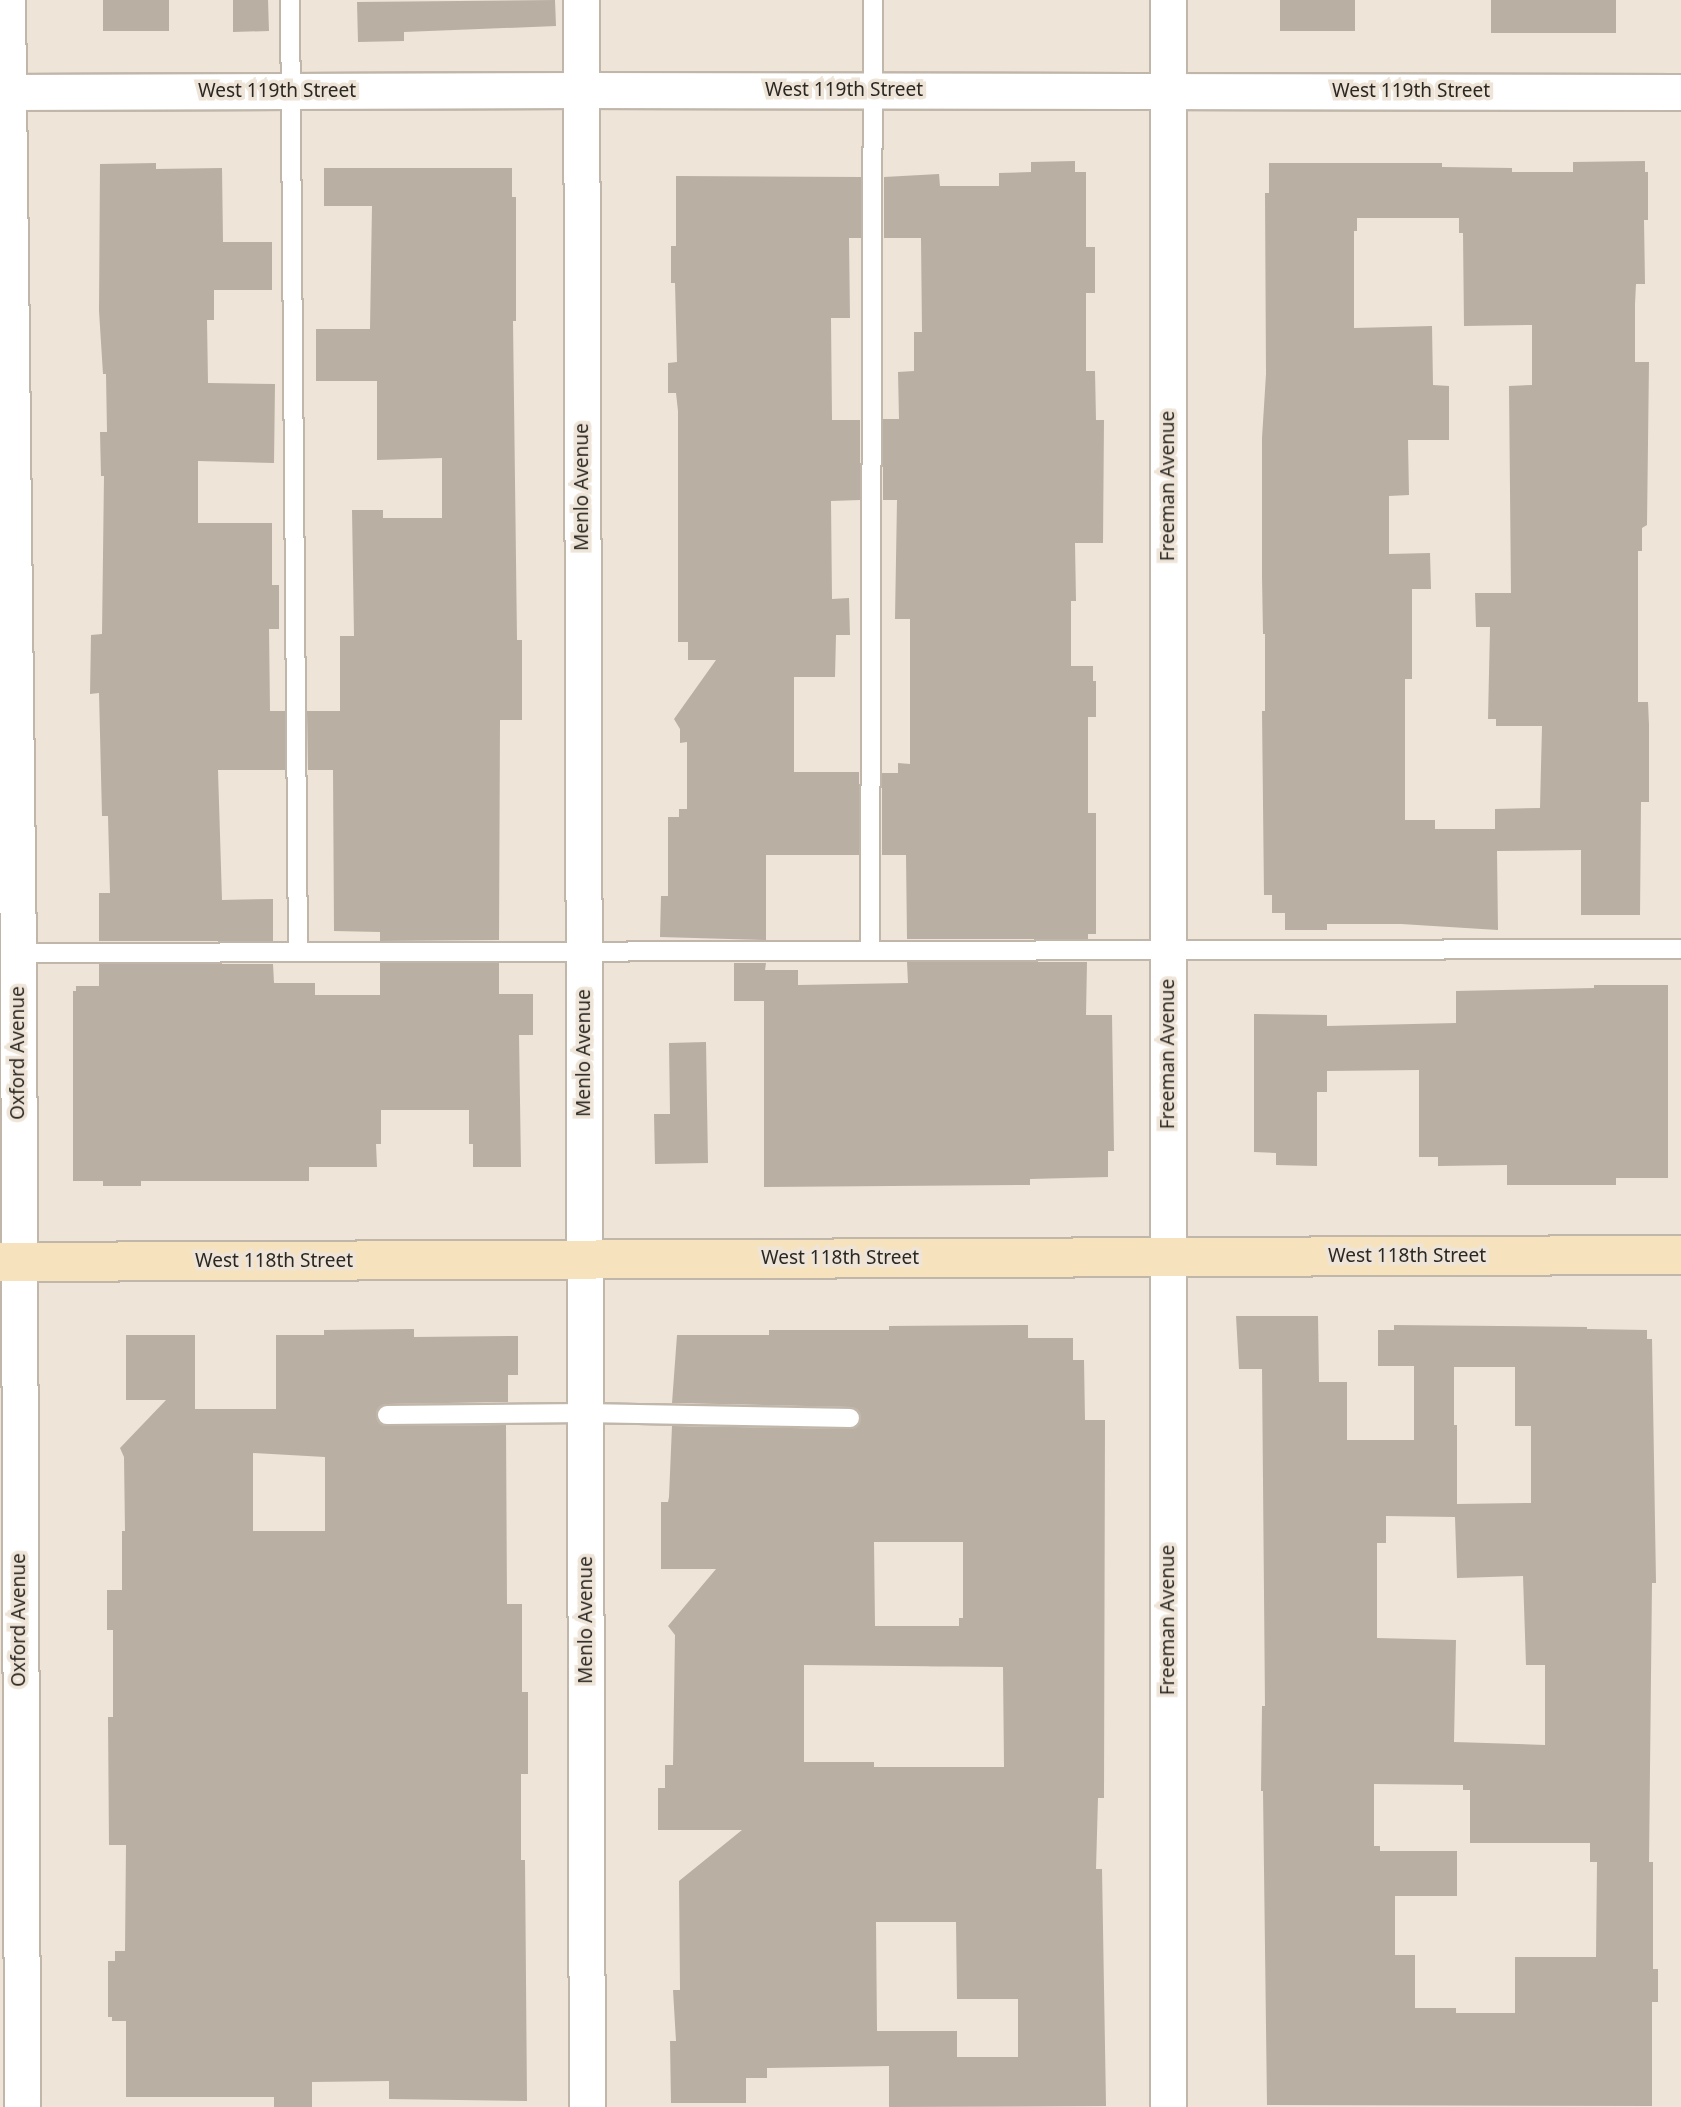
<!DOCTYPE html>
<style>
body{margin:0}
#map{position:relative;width:1681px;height:2107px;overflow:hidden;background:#eee4d7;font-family:"Noto Sans",sans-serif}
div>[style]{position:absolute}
.building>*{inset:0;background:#b9afa3}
.roads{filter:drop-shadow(2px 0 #c0b7aa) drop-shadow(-2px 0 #c0b7aa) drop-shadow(0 2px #c0b7aa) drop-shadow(0 -2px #c0b7aa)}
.lane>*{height:18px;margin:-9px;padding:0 9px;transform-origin:9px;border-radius:9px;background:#fff}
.street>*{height:35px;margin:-17.5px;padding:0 17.5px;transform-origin:17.5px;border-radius:17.5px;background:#fff}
.secondary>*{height:38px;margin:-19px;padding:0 19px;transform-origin:19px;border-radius:19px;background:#f7e2be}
span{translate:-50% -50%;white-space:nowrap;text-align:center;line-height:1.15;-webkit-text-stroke:7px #eee4d7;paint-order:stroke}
.street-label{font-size:19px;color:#2b2823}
</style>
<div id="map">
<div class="building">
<i style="clip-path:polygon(103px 0,169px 0,169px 31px,103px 31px)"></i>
<i style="clip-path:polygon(233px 0,268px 0,269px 31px,233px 32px)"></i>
<i style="clip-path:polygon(555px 0,556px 26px,404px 32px,404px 41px,358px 42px,357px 2px)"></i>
<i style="clip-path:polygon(1280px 0,1355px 0,1355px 31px,1280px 31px)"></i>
<i style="clip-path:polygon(1491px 0,1616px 0,1616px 33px,1491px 33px)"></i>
<i style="clip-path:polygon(1075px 161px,1075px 172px,1086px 172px,1086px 247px,1095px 247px,1095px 293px,1086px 293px,1086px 371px,1095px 371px,1096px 420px,1104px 420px,1103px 543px,1075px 543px,1076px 601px,1071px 601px,1071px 666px,1093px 666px,1093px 681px,1096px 681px,1096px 717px,1088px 717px,1088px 813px,1096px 813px,1096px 934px,1088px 934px,1088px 939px,907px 939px,906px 855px,882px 855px,882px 773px,898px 773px,898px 763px,910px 764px,910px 619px,895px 619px,897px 500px,883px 500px,883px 419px,899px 419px,898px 372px,914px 371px,914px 332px,922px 332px,921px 238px,884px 238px,884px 177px,939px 174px,940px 186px,999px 186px,999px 173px,1031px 172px,1031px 162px)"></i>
<i style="clip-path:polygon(evenodd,1645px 161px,1645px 172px,1648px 172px,1648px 220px,1644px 220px,1645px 284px,1636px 284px,1635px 304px,1635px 362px,1649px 362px,1647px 525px,1642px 528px,1642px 551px,1638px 551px,1638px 702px,1648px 702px,1649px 725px,1649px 802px,1641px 802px,1640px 915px,1581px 915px,1581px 850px,1497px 851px,1498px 930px,1401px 924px,1327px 924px,1327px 930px,1285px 930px,1285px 913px,1272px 913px,1272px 895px,1264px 895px,1262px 711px,1265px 711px,1265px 634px,1263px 634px,1262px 577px,1262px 438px,1266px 374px,1265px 193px,1269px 193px,1269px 163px,1442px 163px,1442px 167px,1512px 168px,1512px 172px,1573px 172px,1573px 162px,1645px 161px,1357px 218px,1459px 218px,1459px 233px,1463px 233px,1464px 326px,1532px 325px,1532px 385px,1509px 386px,1511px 593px,1475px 593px,1476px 627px,1490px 627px,1488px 719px,1496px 719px,1496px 726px,1542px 726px,1540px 808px,1495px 809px,1495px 829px,1435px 829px,1435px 820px,1405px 820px,1405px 679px,1412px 679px,1412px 589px,1431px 589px,1430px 553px,1389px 554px,1389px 496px,1409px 495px,1408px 440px,1449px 440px,1449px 386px,1433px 385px,1432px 326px,1354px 328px,1354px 231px,1357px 231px,1357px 218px)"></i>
<i style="clip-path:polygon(156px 163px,156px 169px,222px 168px,223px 242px,272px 242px,272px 290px,214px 290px,214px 320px,207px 320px,208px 383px,275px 384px,274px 463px,198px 461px,198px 523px,272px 523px,272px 585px,279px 585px,279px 629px,269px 629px,270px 711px,285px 711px,285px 770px,218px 770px,222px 900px,273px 899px,273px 941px,99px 941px,99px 893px,110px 893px,108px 816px,102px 816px,99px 693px,90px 694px,91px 635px,102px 634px,104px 476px,101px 476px,100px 432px,107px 432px,106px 374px,103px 374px,99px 311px,100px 164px)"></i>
<i style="clip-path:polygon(324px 168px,512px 168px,512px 197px,516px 197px,516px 321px,513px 321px,517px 640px,522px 640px,522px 720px,500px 720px,499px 940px,380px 941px,380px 932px,334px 931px,333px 770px,308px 770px,307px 711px,340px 711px,340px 636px,354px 636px,352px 510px,383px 510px,383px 518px,442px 518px,442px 458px,377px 460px,377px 381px,316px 381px,316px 329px,370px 329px,372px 206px,324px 206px)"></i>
<i style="clip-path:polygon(676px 176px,861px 177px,861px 238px,849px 238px,850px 318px,831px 318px,832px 420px,860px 420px,860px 500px,831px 501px,832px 599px,849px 598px,850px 635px,836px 635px,835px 677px,794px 677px,794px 772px,859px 772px,859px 855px,766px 855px,766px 940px,660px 937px,661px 896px,668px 896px,668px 817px,679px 817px,679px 809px,687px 809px,687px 742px,680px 743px,680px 729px,674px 719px,716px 660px,688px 660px,688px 642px,678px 642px,678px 411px,676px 393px,668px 393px,668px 363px,677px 362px,675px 283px,671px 283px,671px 246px,676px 246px)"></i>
<i style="clip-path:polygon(907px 962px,1087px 962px,1086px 1015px,1112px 1015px,1114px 1151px,1108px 1151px,1108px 1177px,1030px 1179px,1030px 1185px,764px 1187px,764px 1001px,734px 1001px,734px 963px,766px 963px,765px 970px,798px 970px,798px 985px,908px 983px)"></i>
<i style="clip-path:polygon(380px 963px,499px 963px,499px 994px,533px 994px,533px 1035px,519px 1035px,521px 1167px,473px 1167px,473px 1144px,469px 1144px,469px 1110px,381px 1110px,381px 1144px,376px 1144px,377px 1167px,309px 1167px,309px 1181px,141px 1181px,141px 1186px,103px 1186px,103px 1181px,73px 1181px,73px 991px,76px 991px,76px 986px,99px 986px,99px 964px,273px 964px,274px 983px,315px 983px,315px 995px,380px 995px)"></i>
<i style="clip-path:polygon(1594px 985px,1668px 985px,1668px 1178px,1616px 1178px,1616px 1185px,1507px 1185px,1507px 1165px,1438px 1166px,1438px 1157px,1419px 1157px,1419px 1070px,1327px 1071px,1327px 1092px,1317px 1092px,1317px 1166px,1276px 1165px,1276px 1153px,1254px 1152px,1254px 1014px,1327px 1015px,1327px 1026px,1456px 1023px,1456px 991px,1594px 988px)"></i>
<i style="clip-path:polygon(706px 1042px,708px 1163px,655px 1164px,654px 1114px,670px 1114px,669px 1043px)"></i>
<i style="clip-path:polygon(evenodd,1236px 1316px,1318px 1316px,1319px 1382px,1347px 1382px,1347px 1440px,1414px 1440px,1414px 1366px,1378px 1366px,1378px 1330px,1394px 1330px,1394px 1325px,1587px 1327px,1587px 1329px,1647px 1330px,1647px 1339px,1652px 1339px,1656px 1583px,1652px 1583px,1649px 1862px,1653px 1862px,1653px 1969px,1658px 1969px,1658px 2002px,1652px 2002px,1652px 2106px,1267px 2105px,1263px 1791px,1261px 1791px,1262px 1706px,1265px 1706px,1262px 1369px,1239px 1369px,1236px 1316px,1454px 1367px,1515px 1367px,1515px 1426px,1531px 1426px,1531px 1503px,1457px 1504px,1457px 1425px,1454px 1425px,1454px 1367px,1236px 1316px,1386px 1516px,1455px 1517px,1457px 1578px,1523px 1576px,1526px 1665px,1545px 1665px,1545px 1745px,1454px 1742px,1456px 1640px,1377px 1638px,1377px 1543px,1386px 1543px,1386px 1516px,1236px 1316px,1374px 1784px,1463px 1785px,1463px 1790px,1470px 1790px,1470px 1843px,1590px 1843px,1590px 1862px,1597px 1862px,1596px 1957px,1515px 1957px,1515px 2013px,1456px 2013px,1456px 2008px,1415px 2008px,1415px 1955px,1395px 1955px,1395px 1896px,1457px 1896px,1457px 1851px,1380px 1851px,1380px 1846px,1374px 1846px,1374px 1784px)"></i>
<i style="clip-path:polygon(evenodd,1028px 1325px,1028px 1338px,1073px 1338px,1073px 1360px,1084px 1360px,1085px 1420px,1105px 1420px,1104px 1798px,1098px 1798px,1096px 1869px,1102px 1869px,1106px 2106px,889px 2107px,889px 2066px,767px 2068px,767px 2078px,746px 2078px,746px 2103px,671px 2103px,670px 2041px,676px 2041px,673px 1990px,680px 1990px,679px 1881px,742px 1830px,658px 1830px,658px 1788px,665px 1788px,665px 1765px,673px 1765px,675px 1635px,668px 1626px,716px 1569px,661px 1569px,661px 1502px,668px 1502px,669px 1497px,672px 1426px,850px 1429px,859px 1424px,861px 1418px,856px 1409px,850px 1407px,672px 1403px,677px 1335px,769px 1335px,769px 1330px,889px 1330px,889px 1326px,1028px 1325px,874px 1542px,963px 1542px,963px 1618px,959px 1618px,959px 1626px,875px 1626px,874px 1542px,1028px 1325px,804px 1665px,1003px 1667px,1004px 1767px,874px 1767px,874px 1762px,804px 1762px,804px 1665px,1028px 1325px,876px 1922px,956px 1922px,957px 1999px,1018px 1999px,1018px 2057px,957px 2057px,957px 2031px,877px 2031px,876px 1922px)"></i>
<i style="clip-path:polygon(evenodd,414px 1329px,414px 1337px,518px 1336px,518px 1375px,508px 1375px,508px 1402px,387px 1404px,381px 1406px,376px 1414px,378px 1421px,387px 1426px,506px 1425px,507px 1604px,522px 1604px,522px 1692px,528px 1692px,528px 1774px,521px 1774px,521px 1860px,525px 1860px,527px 2101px,389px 2099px,389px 2081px,312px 2082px,312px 2107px,274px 2107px,274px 2097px,126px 2097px,126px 2021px,112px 2021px,112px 2017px,108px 2017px,108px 1961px,115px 1961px,115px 1951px,125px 1951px,126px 1845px,109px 1845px,108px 1717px,113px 1717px,113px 1630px,107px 1630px,107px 1590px,122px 1590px,122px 1531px,125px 1531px,124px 1457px,120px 1448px,166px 1400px,126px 1400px,126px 1335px,195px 1335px,195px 1409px,276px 1409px,276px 1335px,324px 1335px,324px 1330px,414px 1329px,253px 1453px,325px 1457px,325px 1531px,253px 1531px,253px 1453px)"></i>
</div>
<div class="roads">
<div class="lane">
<i style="left:290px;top:0;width:952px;rotate:89.52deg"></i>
<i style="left:870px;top:951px;width:951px;rotate:-89.82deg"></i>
<i style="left:18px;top:953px;width:1663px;rotate:-0.14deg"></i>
<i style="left:387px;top:1415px;width:198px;rotate:-0.6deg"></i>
<i style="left:585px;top:1413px;width:265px;rotate:1.1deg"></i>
</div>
<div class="street">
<i style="left:7px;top:0;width:953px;rotate:89.34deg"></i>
<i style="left:18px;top:953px;width:1154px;rotate:89.8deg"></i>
<i style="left:581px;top:0;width:2107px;rotate:89.84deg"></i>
<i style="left:1168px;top:0;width:2107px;rotate:90deg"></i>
<i style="left:7px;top:92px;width:574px;rotate:-0.2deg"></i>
<i style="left:581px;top:90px;width:1100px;rotate:0.1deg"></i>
</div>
<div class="secondary">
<i style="left:0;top:1262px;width:1681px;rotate:-0.24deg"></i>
</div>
</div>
<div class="street-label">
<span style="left:844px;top:90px">West 119th Street</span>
<span style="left:277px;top:91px">West 119th Street</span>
<span style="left:1411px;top:91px">West 119th Street</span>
<span style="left:1168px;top:486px;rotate:-90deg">Freeman Avenue</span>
<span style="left:582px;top:487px;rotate:-90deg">Menlo Avenue</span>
<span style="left:18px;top:1053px;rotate:-90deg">Oxford Avenue</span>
<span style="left:584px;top:1053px;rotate:-90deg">Menlo Avenue</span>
<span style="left:1168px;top:1054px;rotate:-90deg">Freeman Avenue</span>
<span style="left:1407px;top:1256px">West 118th Street</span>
<span style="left:840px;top:1258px">West 118th Street</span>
<span style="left:274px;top:1261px">West 118th Street</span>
<span style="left:19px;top:1620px;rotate:-90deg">Oxford Avenue</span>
<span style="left:586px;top:1620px;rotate:-90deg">Menlo Avenue</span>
<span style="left:1168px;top:1620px;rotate:-90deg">Freeman Avenue</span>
</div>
</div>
